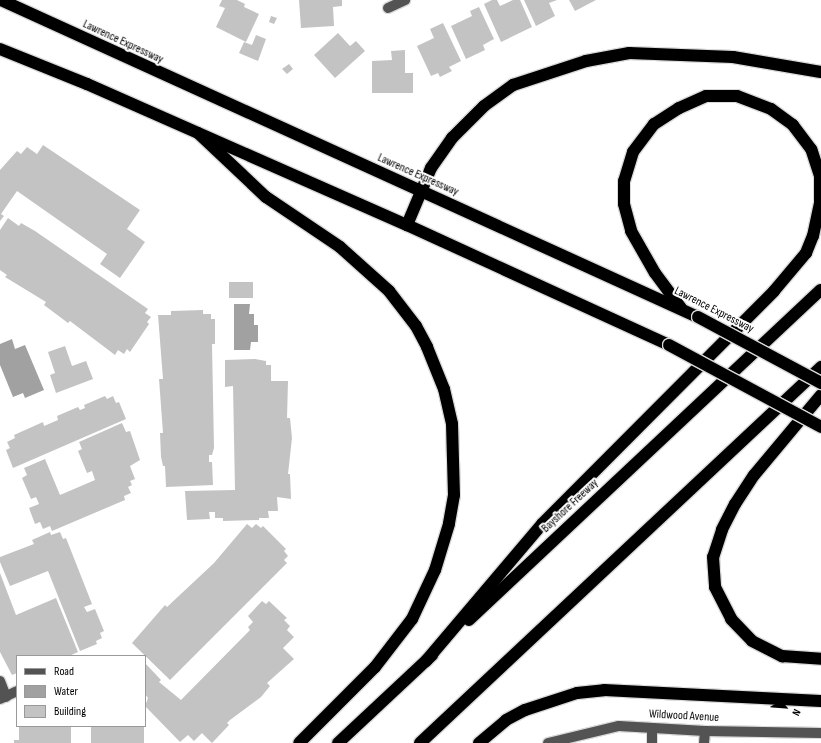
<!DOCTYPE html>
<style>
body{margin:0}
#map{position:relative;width:821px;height:743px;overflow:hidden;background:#fff;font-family:"Sofia Sans Condensed",sans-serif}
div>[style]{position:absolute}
.water>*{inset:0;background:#a1a1a1}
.building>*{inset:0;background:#c3c3c3}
.roads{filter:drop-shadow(1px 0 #dbdbdb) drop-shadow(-1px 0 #dbdbdb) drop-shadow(0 1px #dbdbdb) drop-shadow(0 -1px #dbdbdb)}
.minor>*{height:10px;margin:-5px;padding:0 5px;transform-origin:5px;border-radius:5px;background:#535353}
.highway>*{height:12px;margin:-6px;padding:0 6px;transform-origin:6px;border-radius:6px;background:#000}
.bridges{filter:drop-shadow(1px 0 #dbdbdb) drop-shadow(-1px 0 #dbdbdb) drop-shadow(0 1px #dbdbdb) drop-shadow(0 -1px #dbdbdb)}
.highway-bridge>*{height:12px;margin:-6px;padding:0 6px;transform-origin:6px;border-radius:6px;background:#000}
span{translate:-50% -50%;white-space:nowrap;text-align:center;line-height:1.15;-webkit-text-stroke:4px #fff;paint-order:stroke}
.street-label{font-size:12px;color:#000}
.legend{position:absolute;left:16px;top:655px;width:130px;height:72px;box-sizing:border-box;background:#fff;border:1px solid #999;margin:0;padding:5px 7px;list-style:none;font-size:12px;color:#000}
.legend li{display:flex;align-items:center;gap:8px;height:20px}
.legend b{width:20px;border:1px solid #999}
.north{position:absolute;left:765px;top:687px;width:40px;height:40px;-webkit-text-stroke:3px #fff;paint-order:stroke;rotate:116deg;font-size:11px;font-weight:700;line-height:16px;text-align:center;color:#000}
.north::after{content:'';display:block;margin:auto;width:14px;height:18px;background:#000;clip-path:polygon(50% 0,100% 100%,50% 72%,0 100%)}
</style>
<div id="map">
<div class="water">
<i style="clip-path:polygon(234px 304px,250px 304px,249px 314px,254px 314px,254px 325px,258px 325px,258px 342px,251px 342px,250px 350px,234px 350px)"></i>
<i style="clip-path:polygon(12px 339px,15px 349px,25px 345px,44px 390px,25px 398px,23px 393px,13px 397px,0 365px,0 344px)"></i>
</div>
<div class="building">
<i style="clip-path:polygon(222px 0,237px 0,245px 4px,244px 7px,259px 14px,246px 42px,216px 27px,225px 8px,219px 6px)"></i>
<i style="clip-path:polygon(299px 0,342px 0,342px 6px,333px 7px,334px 26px,301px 28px)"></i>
<i style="clip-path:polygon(492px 0,497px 0,500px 6px,513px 0,520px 0,532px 27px,501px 42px,484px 4px)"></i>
<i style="clip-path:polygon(524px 0,557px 0,549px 3px,555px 16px,536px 26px)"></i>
<i style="clip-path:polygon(569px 0,596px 0,575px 11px)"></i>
<i style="clip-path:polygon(479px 7px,494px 39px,483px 45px,485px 50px,466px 59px,451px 26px,472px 16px,470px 11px)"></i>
<i style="clip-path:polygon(271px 16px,277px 18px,274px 24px,269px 22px)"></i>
<i style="clip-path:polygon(443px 23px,461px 61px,449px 67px,452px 71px,440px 77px,438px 73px,431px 76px,417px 46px,434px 38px,430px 29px)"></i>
<i style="clip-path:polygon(338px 33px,350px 46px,356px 41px,365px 51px,335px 78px,314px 55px)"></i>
<i style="clip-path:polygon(256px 35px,266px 39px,258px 61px,239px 53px,244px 42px,252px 45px)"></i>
<i style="clip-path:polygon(405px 50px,405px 73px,413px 73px,413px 93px,372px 93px,372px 61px,392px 60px,391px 51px)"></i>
<i style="clip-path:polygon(289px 64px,293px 69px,287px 74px,282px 69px)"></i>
<i style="clip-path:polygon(43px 145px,140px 210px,127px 229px,145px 242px,120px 278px,100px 264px,107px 254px,17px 191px,1px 214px,4px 216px,0 221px,0 170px,17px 151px,21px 154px,27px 147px,37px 154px)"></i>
<i style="clip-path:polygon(8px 218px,19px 226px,21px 223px,35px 231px,148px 309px,145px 313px,151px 317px,147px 322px,149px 324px,130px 352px,127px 349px,124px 354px,118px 350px,115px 355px,70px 321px,68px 323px,44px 305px,46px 302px,5px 277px,7px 275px,0 270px,0 230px)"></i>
<i style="clip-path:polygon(229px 282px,253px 282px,253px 298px,229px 298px)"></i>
<i style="clip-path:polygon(203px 310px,203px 314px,211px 314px,211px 319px,215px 319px,215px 344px,212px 344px,214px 448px,212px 455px,209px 455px,209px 462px,212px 462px,213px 485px,166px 487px,165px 466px,163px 466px,161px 457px,160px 433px,163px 433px,159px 379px,163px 379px,158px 315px,171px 315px,171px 311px)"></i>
<i style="clip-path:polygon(65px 346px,72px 366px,86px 361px,93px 379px,56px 393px,50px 375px,55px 373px,48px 352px)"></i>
<i style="clip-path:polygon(255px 359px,266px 361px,266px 365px,271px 365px,271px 381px,288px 381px,287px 418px,290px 418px,292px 438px,288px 474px,290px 474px,291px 499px,277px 497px,278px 511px,268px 511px,269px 518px,259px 518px,259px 520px,223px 521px,223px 518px,215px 518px,215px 512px,209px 512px,210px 519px,187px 520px,185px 491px,235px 490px,233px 386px,225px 387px,225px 360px)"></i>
<i style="clip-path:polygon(105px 396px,107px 399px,113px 396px,116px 403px,119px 402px,126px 419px,13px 468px,6px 450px,10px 448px,7px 442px,15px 438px,14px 435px,43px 422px,44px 426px,58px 420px,57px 416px,78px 407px,80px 410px,85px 408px,84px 405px)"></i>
<i style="clip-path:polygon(122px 423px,126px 432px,130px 431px,140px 460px,130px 466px,135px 479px,130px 481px,132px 485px,128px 487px,131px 493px,124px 496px,125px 500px,52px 531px,50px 526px,43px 529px,40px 522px,35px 524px,29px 508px,39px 504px,36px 497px,31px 499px,22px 478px,27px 475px,24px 468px,45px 459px,60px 495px,95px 480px,92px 471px,87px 473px,78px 451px,82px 449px,79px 442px)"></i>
<i style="clip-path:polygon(247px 524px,252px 528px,256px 524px,261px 528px,263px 526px,286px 549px,284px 551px,288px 556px,284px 560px,287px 563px,170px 680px,132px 643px,165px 605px,167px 607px,214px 563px)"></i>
<i style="clip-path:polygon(50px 532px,51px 535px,60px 532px,63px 539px,66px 538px,92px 604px,84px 607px,87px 612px,95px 609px,104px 631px,100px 633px,102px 638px,96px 641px,97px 644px,80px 651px,48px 571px,10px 586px,0 562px,0 557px,34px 544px,32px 540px)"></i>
<i style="clip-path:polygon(0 573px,16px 615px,56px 598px,78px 652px,69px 656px,17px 656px,17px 673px,12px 675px,0 652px)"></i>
<i style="clip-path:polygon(262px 601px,266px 604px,269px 601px,287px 618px,284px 620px,290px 626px,287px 630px,294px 637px,283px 648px,294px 659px,267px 683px,270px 686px,261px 697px,230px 720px,227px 723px,229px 725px,212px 743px,202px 733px,194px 741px,188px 735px,180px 742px,145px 706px,148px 698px,145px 694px,145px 663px,161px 680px,159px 682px,181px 700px,250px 630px,248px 627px,253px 622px,248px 616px)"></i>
<i style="clip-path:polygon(19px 726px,71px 726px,71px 743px,14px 743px,14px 740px,19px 740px)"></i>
<i style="clip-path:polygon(91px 726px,144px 726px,144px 743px,91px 743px)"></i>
</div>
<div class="roads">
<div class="minor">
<i style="left:388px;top:8px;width:19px;rotate:-25deg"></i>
<i style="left:0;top:681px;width:17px;rotate:69deg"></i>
<i style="left:0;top:699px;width:19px;rotate:-25deg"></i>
<i style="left:548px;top:743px;width:73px;rotate:-13.5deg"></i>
<i style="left:619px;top:726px;width:86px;rotate:3.3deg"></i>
<i style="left:705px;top:731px;width:116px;rotate:1deg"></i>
<i style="left:652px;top:743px;width:15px;rotate:-90deg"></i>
<i style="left:704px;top:743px;width:12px;rotate:-85deg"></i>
</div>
<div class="highway">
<i style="left:1px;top:0;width:766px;rotate:24.46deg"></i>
<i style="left:0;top:49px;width:94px;rotate:21.9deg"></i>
<i style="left:87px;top:84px;width:350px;rotate:23.8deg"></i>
<i style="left:407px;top:225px;width:288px;rotate:24.6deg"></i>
<i style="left:198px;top:133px;width:93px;rotate:43.3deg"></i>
<i style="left:266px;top:197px;width:89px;rotate:34deg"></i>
<i style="left:340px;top:247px;width:66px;rotate:41.9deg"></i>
<i style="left:389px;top:291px;width:44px;rotate:52.4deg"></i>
<i style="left:416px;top:326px;width:24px;rotate:62deg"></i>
<i style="left:427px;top:347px;width:45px;rotate:68deg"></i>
<i style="left:444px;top:389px;width:36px;rotate:77deg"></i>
<i style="left:452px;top:424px;width:71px;rotate:88.4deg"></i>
<i style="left:454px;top:495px;width:29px;rotate:100deg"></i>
<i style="left:449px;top:524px;width:48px;rotate:106.9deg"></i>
<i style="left:435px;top:570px;width:54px;rotate:115.1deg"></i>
<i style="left:412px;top:619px;width:61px;rotate:127.6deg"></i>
<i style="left:375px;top:667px;width:107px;rotate:135deg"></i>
<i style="left:407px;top:225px;width:62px;rotate:-67.2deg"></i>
<i style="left:431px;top:168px;width:37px;rotate:-55deg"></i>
<i style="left:452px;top:138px;width:45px;rotate:-45deg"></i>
<i style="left:484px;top:106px;width:36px;rotate:-36deg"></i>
<i style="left:513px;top:85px;width:77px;rotate:-18.2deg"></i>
<i style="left:586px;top:61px;width:44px;rotate:-10.5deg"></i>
<i style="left:629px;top:53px;width:104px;rotate:2.2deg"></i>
<i style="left:733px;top:57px;width:89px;rotate:9.7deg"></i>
<i style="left:821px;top:395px;width:104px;rotate:129.9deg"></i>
<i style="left:754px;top:475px;width:35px;rotate:123deg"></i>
<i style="left:735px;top:504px;width:29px;rotate:117deg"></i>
<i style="left:722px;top:530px;width:28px;rotate:108deg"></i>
<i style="left:713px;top:557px;width:30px;rotate:86deg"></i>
<i style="left:715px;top:587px;width:36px;rotate:63deg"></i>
<i style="left:731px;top:619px;width:30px;rotate:46deg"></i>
<i style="left:752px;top:641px;width:34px;rotate:27deg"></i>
<i style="left:782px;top:656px;width:39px;rotate:4deg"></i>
<i style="left:469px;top:620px;width:482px;rotate:-43.2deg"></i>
<i style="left:426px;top:661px;width:180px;rotate:-49.7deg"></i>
<i style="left:542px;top:524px;width:329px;rotate:-45.1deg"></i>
<i style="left:774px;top:291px;width:50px;rotate:-49.9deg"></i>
<i style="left:806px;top:253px;width:18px;rotate:-68deg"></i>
<i style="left:813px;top:236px;width:35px;rotate:-78deg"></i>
<i style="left:820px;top:202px;width:26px;rotate:-90deg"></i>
<i style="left:820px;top:176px;width:28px;rotate:-108deg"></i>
<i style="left:811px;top:149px;width:30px;rotate:-127deg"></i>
<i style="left:793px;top:125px;width:27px;rotate:-144deg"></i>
<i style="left:771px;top:109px;width:36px;rotate:-159deg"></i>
<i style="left:737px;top:96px;width:31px;rotate:180deg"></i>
<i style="left:706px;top:96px;width:30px;rotate:156deg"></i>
<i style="left:679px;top:108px;width:30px;rotate:147deg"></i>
<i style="left:654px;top:124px;width:35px;rotate:127deg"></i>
<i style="left:633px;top:152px;width:30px;rotate:107deg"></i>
<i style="left:624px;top:181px;width:23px;rotate:90deg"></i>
<i style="left:624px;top:204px;width:28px;rotate:75deg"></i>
<i style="left:631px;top:231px;width:48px;rotate:60.3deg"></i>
<i style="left:655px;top:273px;width:44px;rotate:53.4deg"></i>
<i style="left:338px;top:743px;width:129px;rotate:-43.1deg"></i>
<i style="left:420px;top:743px;width:550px;rotate:-43.16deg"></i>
<i style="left:479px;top:743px;width:35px;rotate:-40deg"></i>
<i style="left:506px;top:720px;width:21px;rotate:-28deg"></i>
<i style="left:525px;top:710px;width:55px;rotate:-18.1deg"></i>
<i style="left:577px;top:693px;width:27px;rotate:-6deg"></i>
<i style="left:604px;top:690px;width:217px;rotate:2.9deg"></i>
</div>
</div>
<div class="bridges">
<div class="highway-bridge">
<i style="left:698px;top:317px;width:140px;rotate:28.2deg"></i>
<i style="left:669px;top:345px;width:173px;rotate:28.3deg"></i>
</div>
</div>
<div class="street-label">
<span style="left:123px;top:42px;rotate:25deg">Lawrence Expressway</span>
<span style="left:418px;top:175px;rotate:24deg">Lawrence Expressway</span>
<span style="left:714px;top:310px;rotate:27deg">Lawrence Expressway</span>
<span style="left:570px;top:506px;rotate:-43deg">Bayshore Freeway</span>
<span style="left:684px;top:716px;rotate:3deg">Wildwood Avenue</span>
</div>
<ul class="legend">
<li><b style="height:5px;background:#535353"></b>Road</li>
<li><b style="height:11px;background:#a1a1a1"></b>Water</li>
<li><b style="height:11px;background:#c3c3c3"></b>Building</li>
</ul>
<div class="north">N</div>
</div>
